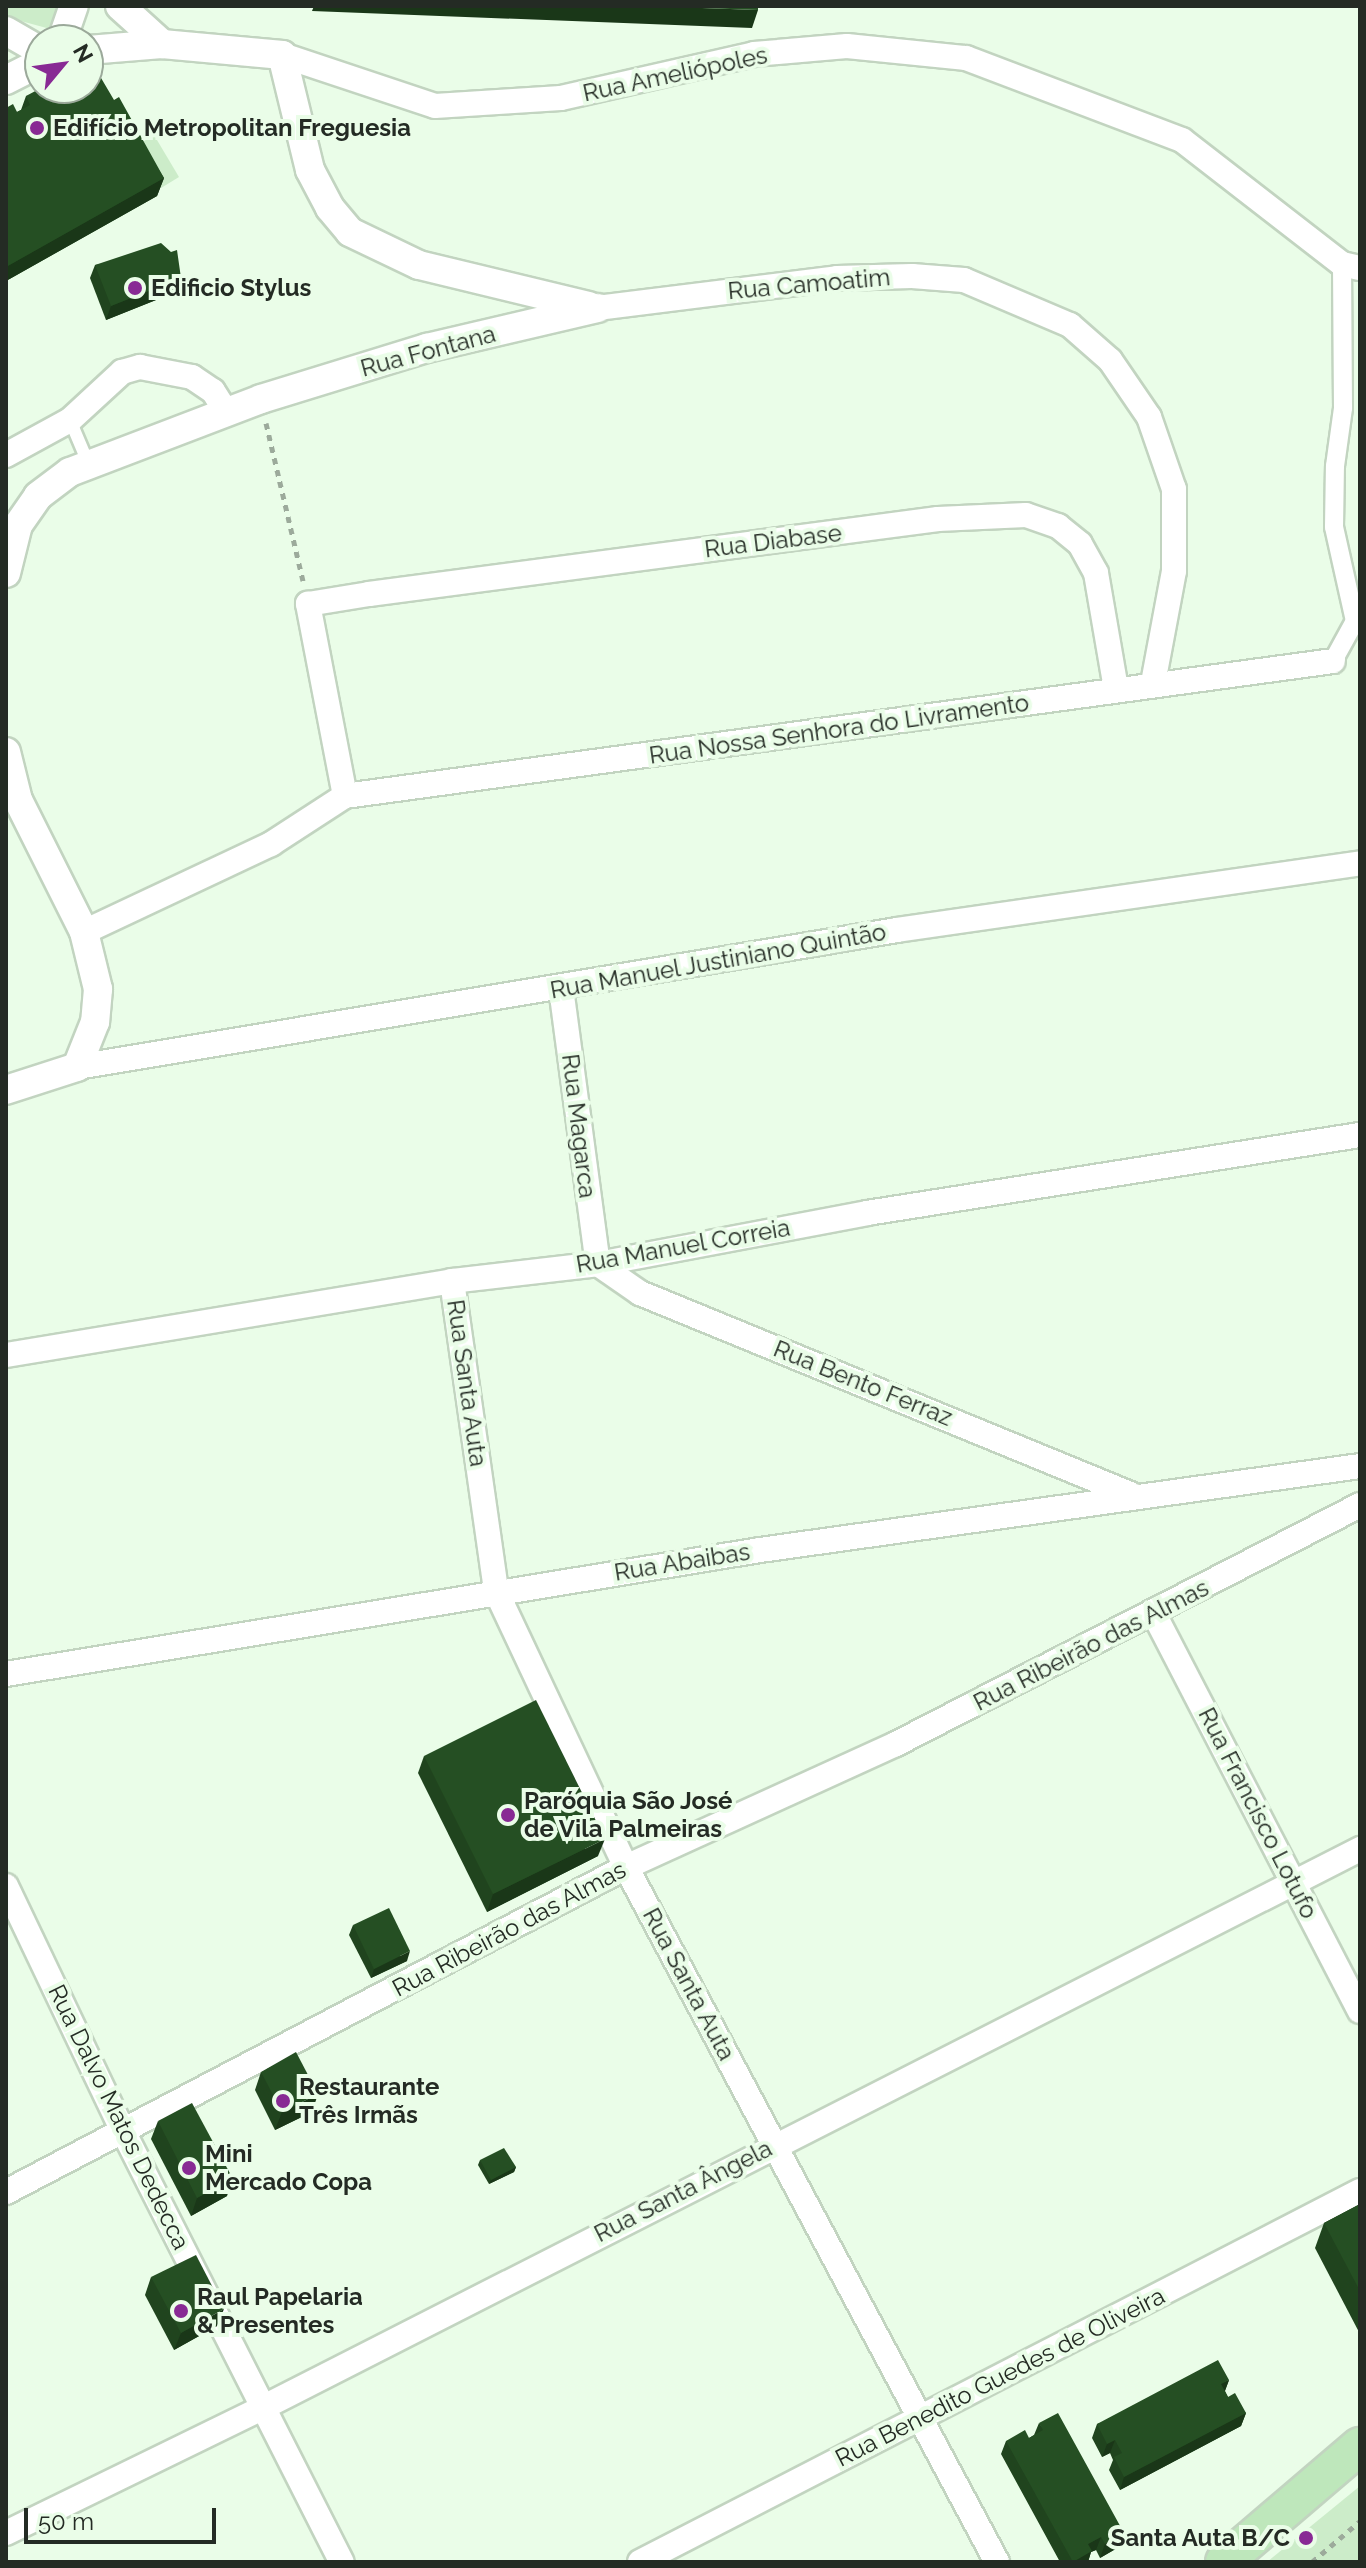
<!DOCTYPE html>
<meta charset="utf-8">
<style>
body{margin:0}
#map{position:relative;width:1366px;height:2568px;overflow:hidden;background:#eafde8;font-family:Raleway,sans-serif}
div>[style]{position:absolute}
.green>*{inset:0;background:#ccecc9}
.path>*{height:5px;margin-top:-2.5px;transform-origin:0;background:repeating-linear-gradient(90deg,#9caa9b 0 6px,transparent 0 12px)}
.roads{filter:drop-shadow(2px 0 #c2d4c0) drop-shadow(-2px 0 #c2d4c0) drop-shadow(0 2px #c2d4c0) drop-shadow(0 -2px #c2d4c0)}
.service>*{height:12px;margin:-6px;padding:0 6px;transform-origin:6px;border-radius:6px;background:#fff}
.pedestrian>*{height:18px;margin:-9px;padding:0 9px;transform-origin:9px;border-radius:9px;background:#fff}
.minor>*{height:24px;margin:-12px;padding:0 12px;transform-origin:12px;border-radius:12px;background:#fff}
.tertiary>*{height:28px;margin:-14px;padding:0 14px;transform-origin:14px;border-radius:14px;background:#fff}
.primary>*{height:36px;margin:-18px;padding:0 18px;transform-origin:18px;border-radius:18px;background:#bee7bb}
.wall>*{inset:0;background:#20441e}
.shaded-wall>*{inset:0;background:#1a3718}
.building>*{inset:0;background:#254f23}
.dots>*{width:22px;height:22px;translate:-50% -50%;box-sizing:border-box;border:4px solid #eafde8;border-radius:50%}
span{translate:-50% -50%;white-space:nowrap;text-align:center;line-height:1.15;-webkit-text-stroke:8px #eafde8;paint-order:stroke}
.street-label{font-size:24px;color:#242b24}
.poi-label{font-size:24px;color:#242b24;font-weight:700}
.left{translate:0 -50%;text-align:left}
.right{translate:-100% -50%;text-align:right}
.frame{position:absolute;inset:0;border:8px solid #242b24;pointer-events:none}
.north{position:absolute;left:24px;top:24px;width:80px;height:80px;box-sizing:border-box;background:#eafde8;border:2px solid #9ba99a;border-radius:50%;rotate:61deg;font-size:22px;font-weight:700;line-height:32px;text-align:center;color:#242b24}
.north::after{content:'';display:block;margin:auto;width:28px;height:36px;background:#882a94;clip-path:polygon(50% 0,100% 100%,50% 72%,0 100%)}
.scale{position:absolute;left:24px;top:2508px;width:192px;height:36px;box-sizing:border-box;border:4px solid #242b24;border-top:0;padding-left:10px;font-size:24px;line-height:28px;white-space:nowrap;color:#242b24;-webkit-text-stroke:6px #eafde8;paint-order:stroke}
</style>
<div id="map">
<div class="green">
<i style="clip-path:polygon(6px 6px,74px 6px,54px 30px,6px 17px)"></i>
<i style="clip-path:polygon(154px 135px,179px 177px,161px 188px,136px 146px)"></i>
<i style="clip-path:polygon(1360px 2486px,1360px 2562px,1267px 2562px)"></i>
</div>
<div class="path">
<i style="left:266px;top:423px;width:162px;rotate:76.8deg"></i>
<i style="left:1312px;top:2562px;width:63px;rotate:-40.5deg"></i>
</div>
<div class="roads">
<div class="service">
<i style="left:70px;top:420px;width:49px;rotate:67.1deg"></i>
</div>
<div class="pedestrian">
<i style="left:1333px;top:661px;width:46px;rotate:-61.2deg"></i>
<i style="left:1355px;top:621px;width:96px;rotate:-102.6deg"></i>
<i style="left:1334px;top:527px;width:61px;rotate:-89.1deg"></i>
<i style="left:1335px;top:466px;width:59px;rotate:-82.1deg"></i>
<i style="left:1343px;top:408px;width:144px;rotate:-90.4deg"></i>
</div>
<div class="minor">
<i style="left:282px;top:55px;width:161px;rotate:18.4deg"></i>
<i style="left:435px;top:106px;width:126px;rotate:-3.6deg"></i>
<i style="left:561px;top:98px;width:198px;rotate:-12.8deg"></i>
<i style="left:754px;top:54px;width:93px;rotate:-4.9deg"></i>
<i style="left:847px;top:46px;width:120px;rotate:5.8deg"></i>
<i style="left:966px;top:58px;width:231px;rotate:20.8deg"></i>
<i style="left:1182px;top:140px;width:202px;rotate:37.8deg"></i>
<i style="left:1342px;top:264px;width:18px;rotate:13deg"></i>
<i style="left:597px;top:308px;width:242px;rotate:-7.1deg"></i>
<i style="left:837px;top:278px;width:75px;rotate:-1.5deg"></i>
<i style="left:912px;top:276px;width:52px;rotate:4.4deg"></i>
<i style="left:964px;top:280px;width:115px;rotate:23deg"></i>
<i style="left:1070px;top:325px;width:53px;rotate:41.2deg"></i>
<i style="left:1110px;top:360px;width:69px;rotate:55.6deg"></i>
<i style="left:1149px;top:417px;width:76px;rotate:70.9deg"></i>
<i style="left:1174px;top:489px;width:82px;rotate:90deg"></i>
<i style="left:1174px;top:571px;width:114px;rotate:100.6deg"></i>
<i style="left:6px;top:455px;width:73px;rotate:-28.7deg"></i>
<i style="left:70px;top:420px;width:71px;rotate:-42.7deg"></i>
<i style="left:122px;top:372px;width:19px;rotate:-16deg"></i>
<i style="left:140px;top:367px;width:53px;rotate:10.9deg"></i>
<i style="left:192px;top:377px;width:25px;rotate:34deg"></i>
<i style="left:213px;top:391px;width:25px;rotate:58deg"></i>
<i style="left:345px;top:796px;width:196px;rotate:-100.9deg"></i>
<i style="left:308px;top:604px;width:62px;rotate:-9.3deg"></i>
<i style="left:369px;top:594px;width:574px;rotate:-7.51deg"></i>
<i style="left:938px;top:519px;width:88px;rotate:-2.6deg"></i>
<i style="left:1026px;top:515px;width:34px;rotate:19deg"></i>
<i style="left:1058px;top:526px;width:28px;rotate:39deg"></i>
<i style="left:1080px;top:544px;width:33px;rotate:61deg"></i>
<i style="left:1096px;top:573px;width:118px;rotate:80.2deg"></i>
<i style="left:84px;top:932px;width:207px;rotate:-25.2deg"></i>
<i style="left:271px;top:844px;width:88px;rotate:-33deg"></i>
<i style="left:345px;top:796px;width:997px;rotate:-7.78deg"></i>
<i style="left:561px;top:988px;width:278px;rotate:82.4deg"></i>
<i style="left:598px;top:1264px;width:51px;rotate:34.6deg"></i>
<i style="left:640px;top:1293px;width:530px;rotate:22.3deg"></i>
<i style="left:77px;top:1067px;width:831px;rotate:-9.48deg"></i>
<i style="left:897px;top:930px;width:468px;rotate:-8.2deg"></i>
<i style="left:452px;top:1281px;width:313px;rotate:81.9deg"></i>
<i style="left:496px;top:1591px;width:305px;rotate:64.8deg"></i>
<i style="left:626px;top:1867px;width:788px;rotate:61.91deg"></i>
<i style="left:6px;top:1355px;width:452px;rotate:-9.4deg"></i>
<i style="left:452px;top:1281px;width:147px;rotate:-6.6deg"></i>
<i style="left:598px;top:1264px;width:274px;rotate:-10.7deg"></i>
<i style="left:867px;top:1213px;width:499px;rotate:-9deg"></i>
<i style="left:1154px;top:1614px;width:447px;rotate:62.6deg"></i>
<i style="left:6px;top:1674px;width:764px;rotate:-9.34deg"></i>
<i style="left:760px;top:1550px;width:606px;rotate:-7.97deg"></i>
<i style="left:6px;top:1886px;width:274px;rotate:64.5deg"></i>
<i style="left:124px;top:2133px;width:481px;rotate:63.1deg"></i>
<i style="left:6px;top:2192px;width:700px;rotate:-27.66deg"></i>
<i style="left:626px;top:1867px;width:297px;rotate:-24.5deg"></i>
<i style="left:896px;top:1744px;width:522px;rotate:-27.25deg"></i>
<i style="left:6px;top:2533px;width:289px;rotate:-26deg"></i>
<i style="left:266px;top:2406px;width:1228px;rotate:-26.98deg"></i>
<i style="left:640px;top:2562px;width:810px;rotate:-27.26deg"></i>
</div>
<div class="tertiary">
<i style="left:120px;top:6px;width:57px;rotate:42.1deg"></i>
<i style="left:6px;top:31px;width:39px;rotate:30deg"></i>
<i style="left:62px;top:40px;width:36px;rotate:-71deg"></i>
<i style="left:88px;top:50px;width:74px;rotate:-4.6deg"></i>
<i style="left:162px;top:44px;width:121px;rotate:5.2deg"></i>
<i style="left:282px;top:55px;width:118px;rotate:76.3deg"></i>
<i style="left:310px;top:170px;width:43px;rotate:62.2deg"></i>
<i style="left:330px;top:208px;width:31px;rotate:50deg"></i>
<i style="left:350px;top:232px;width:76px;rotate:25.6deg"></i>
<i style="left:419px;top:265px;width:175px;rotate:13.6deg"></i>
<i style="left:6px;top:80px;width:38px;rotate:-27deg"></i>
<i style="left:6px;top:573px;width:49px;rotate:-76deg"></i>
<i style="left:18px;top:525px;width:35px;rotate:-55deg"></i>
<i style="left:38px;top:496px;width:40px;rotate:-37deg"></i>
<i style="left:70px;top:472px;width:204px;rotate:-20.9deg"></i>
<i style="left:261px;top:399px;width:174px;rotate:-17.1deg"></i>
<i style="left:427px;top:348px;width:175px;rotate:-13.2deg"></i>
<i style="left:6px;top:752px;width:49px;rotate:76deg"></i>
<i style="left:18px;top:800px;width:148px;rotate:63.4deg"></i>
<i style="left:84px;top:932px;width:59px;rotate:76.2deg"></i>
<i style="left:98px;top:989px;width:33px;rotate:95deg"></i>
<i style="left:95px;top:1022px;width:48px;rotate:111.8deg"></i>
<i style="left:77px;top:1067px;width:75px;rotate:162.1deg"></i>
</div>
<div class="primary">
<i style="left:1224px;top:2562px;width:179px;rotate:-40.5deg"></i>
</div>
</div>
<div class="wall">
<i style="clip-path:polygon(52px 92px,114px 100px,164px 178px,157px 196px,6px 281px,6px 108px,17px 112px,21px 110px,26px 96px)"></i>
<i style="clip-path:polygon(171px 252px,181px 278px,176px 292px,106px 320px,90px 278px,95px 265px)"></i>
<i style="clip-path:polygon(424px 1756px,598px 1856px,487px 1912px,418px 1773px)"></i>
<i style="clip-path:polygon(353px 1925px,407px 1961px,371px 1978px,349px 1935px)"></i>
<i style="clip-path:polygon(261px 2072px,312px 2112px,275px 2130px,255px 2090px)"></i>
<i style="clip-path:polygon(158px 2121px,227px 2196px,191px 2216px,151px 2139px)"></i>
<i style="clip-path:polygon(480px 2160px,516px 2167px,514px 2172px,489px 2184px,478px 2165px)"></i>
<i style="clip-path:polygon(1360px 2204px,1360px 2334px,1315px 2248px,1324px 2223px)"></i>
<i style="clip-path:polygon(151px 2277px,217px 2326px,174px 2350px,145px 2295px)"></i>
<i style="clip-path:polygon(1229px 2380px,1225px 2391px,1228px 2397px,1246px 2413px,1241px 2426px,1120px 2490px,1109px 2470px,1113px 2460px,1110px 2453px,1102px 2457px,1092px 2438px,1097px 2424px)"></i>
<i style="clip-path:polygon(1039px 2423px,1124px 2533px,1119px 2547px,1100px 2558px,1096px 2550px,1091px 2552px,1088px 2562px,1060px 2562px,1001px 2454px,1006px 2441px,1029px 2438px,1034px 2435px)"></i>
</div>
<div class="shaded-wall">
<i style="clip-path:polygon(314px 6px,646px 6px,758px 10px,752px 28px,312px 11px)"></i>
<i style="clip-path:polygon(164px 178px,157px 196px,6px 281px,6px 267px)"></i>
<i style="clip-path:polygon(181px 278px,176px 292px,106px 320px,111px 306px)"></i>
<i style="clip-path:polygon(605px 1839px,598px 1856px,487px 1912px,493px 1894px)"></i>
<i style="clip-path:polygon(410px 1951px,407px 1961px,371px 1978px,374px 1969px)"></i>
<i style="clip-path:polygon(318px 2094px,312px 2112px,275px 2130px,282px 2112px)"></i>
<i style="clip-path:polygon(516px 2167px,514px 2172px,489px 2184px,491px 2180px)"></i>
<i style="clip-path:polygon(233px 2179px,227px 2196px,191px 2216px,197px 2198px)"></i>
<i style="clip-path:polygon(224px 2309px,217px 2326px,174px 2350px,181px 2333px)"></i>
<i style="clip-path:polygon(1229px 2380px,1224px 2393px,1221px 2384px)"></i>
<i style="clip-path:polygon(1246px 2413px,1241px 2426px,1120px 2490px,1124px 2477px)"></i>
<i style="clip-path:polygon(1115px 2440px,1110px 2453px,1102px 2457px,1107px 2444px)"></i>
<i style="clip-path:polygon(1124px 2533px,1119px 2547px,1100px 2558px,1105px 2544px)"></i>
<i style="clip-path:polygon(1101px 2537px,1096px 2550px,1091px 2552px,1088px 2562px,1073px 2562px,1088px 2544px)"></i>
</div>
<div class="building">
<i style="clip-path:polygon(646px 6px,758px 6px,758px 10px)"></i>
<i style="clip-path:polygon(94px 66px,114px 100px,119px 97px,164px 178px,6px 267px,6px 108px,13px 104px,17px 112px,30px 105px,26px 96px,41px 88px,49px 88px,52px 92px,59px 88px,88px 88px,88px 70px)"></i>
<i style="clip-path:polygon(161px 243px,171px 252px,177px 250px,181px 278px,111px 306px,95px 265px)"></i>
<i style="clip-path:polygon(536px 1700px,605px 1839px,493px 1894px,424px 1756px)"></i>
<i style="clip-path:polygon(389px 1908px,410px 1951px,374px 1969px,353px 1925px)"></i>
<i style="clip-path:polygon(296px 2052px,318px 2094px,282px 2112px,261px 2072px)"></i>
<i style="clip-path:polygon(192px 2103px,233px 2179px,197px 2198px,158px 2121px)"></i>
<i style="clip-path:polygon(504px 2148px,516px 2167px,491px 2180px,480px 2160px)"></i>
<i style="clip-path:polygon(1360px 2204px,1360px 2291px,1324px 2223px)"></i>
<i style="clip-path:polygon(196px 2255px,224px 2309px,181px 2333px,151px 2277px)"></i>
<i style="clip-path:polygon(1218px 2360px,1229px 2380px,1221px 2384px,1228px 2397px,1235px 2393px,1246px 2413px,1124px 2477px,1114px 2457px,1122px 2453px,1115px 2440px,1107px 2444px,1097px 2424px)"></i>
<i style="clip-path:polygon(1058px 2413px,1124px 2533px,1105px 2544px,1101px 2537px,1088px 2544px,1092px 2551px,1073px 2562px,1006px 2441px,1025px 2430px,1029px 2438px,1043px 2430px,1039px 2423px)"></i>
</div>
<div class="dots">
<i style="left:37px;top:128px;background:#882a94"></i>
<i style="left:135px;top:288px;background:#882a94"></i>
<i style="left:508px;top:1815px;background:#882a94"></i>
<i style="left:283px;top:2101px;background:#882a94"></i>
<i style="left:189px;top:2168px;background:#882a94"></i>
<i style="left:181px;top:2311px;background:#882a94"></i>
<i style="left:1306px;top:2538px;background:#882a94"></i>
</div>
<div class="street-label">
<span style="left:675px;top:74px;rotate:-12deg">Rua Ameliópoles</span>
<span style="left:809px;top:284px;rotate:-5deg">Rua Camoatim</span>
<span style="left:428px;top:351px;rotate:-15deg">Rua Fontana</span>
<span style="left:773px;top:541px;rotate:-7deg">Rua Diabase</span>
<span style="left:839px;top:729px;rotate:-8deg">Rua Nossa Senhora do Livramento</span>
<span style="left:718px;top:961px;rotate:-10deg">Rua Manuel Justiniano Quintão</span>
<span style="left:579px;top:1126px;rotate:83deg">Rua Magarca</span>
<span style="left:683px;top:1246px;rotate:-10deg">Rua Manuel Correia</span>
<span style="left:467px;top:1383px;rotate:82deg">Rua Santa Auta</span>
<span style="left:863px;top:1383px;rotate:22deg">Rua Bento Ferraz</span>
<span style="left:682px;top:1562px;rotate:-9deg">Rua Abaibas</span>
<span style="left:1091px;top:1645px;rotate:-27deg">Rua Ribeirão das Almas</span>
<span style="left:1258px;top:1813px;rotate:63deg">Rua Francisco Lotufo</span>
<span style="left:509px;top:1929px;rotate:-28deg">Rua Ribeirão das Almas</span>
<span style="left:689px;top:1984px;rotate:62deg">Rua Santa Auta</span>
<span style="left:119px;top:2117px;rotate:64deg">Rua Dalvo Matos Dedecca</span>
<span style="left:683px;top:2191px;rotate:-27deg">Rua Santa Ângela</span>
<span style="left:1000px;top:2377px;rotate:-27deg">Rua Benedito Guedes de Oliveira</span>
</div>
<div class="poi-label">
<span class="left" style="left:53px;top:128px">Edifício Metropolitan Freguesia</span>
<span class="left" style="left:151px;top:288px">Edificio Stylus</span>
<span class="left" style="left:524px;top:1815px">Paróquia São José<br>de Vila Palmeiras</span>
<span class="left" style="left:299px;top:2101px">Restaurante<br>Três Irmãs</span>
<span class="left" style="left:205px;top:2168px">Mini<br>Mercado Copa</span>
<span class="left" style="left:197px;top:2311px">Raul Papelaria<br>&amp; Presentes</span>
<span class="right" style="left:1290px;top:2538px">Santa Auta B/C</span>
</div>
<div class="frame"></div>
<div class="north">N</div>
<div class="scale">50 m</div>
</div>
